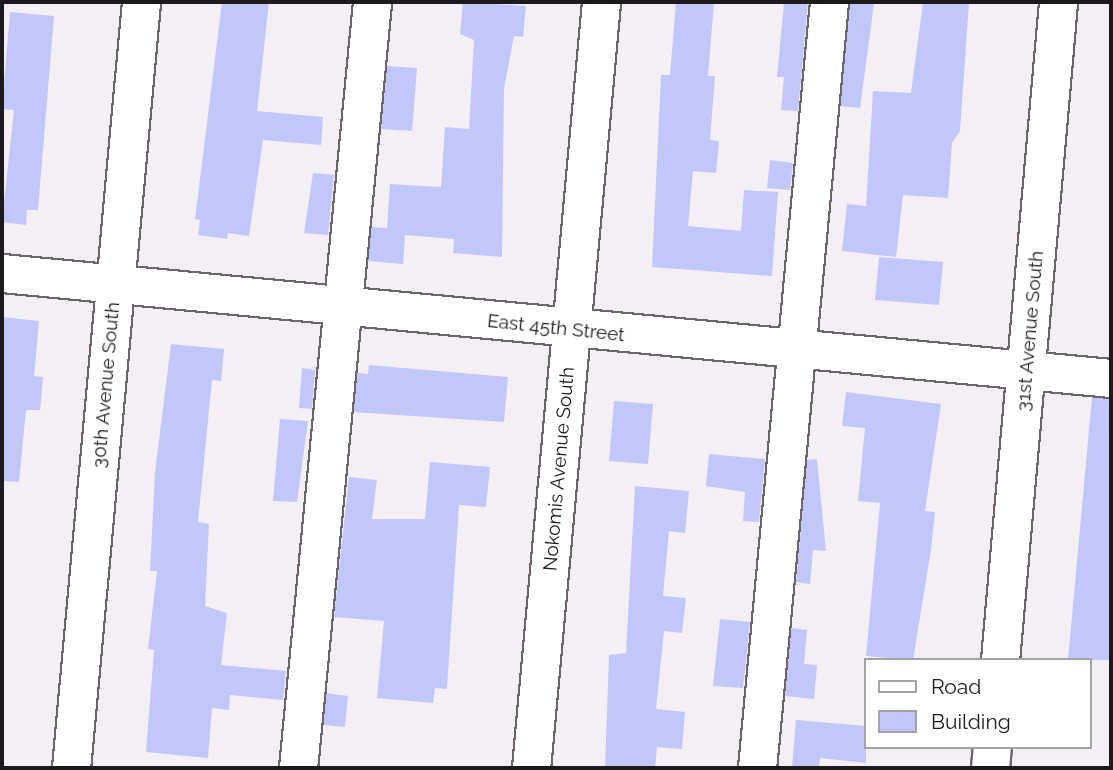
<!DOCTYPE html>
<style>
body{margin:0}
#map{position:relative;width:1113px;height:770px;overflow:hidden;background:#f4eef5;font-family:Raleway,sans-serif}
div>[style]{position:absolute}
.building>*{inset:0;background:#c2c7fa}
.roads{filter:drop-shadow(2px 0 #6c666c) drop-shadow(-2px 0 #6c666c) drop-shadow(0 2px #6c666c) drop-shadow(0 -2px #6c666c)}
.minor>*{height:37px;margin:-18.5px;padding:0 18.5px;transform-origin:18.5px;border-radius:18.5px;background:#fff}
span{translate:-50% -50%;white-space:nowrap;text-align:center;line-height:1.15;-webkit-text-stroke:5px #fff;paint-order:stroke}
.street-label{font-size:19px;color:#1c1a1c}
.frame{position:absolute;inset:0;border:4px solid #1c1a1c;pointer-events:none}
.legend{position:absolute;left:864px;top:658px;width:228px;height:91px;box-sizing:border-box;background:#fff;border:2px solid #a4a3a4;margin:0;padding:9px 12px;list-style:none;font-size:21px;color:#1c1a1c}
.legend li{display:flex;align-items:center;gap:14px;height:35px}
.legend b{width:35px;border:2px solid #a4a3a4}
</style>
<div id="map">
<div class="building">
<i style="clip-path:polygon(222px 2px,269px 2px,257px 111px,323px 117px,321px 145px,263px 140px,249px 236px,228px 233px,227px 239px,198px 235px,200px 220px,195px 219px)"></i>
<i style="clip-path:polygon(463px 2px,526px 6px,523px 37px,514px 36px,504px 89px,502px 257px,453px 253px,454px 239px,405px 235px,403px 264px,368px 261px,371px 227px,387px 228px,390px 184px,441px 187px,445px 127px,469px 129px,474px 40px,460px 34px)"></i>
<i style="clip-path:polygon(676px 2px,714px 2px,708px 76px,715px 76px,710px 140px,719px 141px,716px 173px,693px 171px,688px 226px,741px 231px,744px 190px,778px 192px,772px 276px,652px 267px,661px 75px,670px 75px)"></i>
<i style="clip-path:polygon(784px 2px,808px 2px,798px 111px,781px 110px,784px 77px,777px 77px)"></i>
<i style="clip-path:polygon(850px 2px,874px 4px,860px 108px,840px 106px)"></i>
<i style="clip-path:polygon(923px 2px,969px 2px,960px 131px,952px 143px,948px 198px,903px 195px,896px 257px,842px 251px,847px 204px,866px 206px,873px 91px,911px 93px)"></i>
<i style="clip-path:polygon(10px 12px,54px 16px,38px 210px,27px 210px,26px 225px,2px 222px,14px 110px,2px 109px)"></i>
<i style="clip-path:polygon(387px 66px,417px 68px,412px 131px,381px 129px)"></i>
<i style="clip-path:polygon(770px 160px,793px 163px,790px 190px,767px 188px)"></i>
<i style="clip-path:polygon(313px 173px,334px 175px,328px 235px,304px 233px)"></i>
<i style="clip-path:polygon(879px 257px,943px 262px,939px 305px,875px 300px)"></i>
<i style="clip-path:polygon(2px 317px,39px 321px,34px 376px,43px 377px,40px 410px,26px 410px,19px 482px,2px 481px)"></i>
<i style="clip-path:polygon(171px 344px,224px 349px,221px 381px,212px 380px,198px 522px,209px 524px,205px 606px,227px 613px,221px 665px,286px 671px,283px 700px,230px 695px,229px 710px,212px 708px,208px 758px,146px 752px,154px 650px,148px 649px,157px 571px,150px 571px,155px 472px)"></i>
<i style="clip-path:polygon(369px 365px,508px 377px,504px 422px,353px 412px,357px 373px,368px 374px)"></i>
<i style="clip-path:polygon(302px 368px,315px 370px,312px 409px,299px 408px)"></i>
<i style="clip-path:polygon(846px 392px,941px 404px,925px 511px,935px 512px,931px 550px,913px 660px,866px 656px,880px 503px,858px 501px,865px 428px,842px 426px)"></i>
<i style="clip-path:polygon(1092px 397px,1111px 399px,1111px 660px,1068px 660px)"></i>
<i style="clip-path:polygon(614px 401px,653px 404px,648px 464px,609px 461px)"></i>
<i style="clip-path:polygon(280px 419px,308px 421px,297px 502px,273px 501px)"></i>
<i style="clip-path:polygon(709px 454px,765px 459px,759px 522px,743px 521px,745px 492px,706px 486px)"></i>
<i style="clip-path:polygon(817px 459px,826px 551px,813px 550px,810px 584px,796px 582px,807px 460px)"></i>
<i style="clip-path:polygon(430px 462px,490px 467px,486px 507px,459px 505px,447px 689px,435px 688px,433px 703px,377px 698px,384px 621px,334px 617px,349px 477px,377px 480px,372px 519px,425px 519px)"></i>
<i style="clip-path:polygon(635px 486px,689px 491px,685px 533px,669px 531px,663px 596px,686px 598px,682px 633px,664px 631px,656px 709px,685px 712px,682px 749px,657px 747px,655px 768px,605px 768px,609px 655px,626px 653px)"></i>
<i style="clip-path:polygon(720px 619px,750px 622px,743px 688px,713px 686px)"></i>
<i style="clip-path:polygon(791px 628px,807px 630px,804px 664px,817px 665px,814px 699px,785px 696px)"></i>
<i style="clip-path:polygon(326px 693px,348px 696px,345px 727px,323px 725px)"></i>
<i style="clip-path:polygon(796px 720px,866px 726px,866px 763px,820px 758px,819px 768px,792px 768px)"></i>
</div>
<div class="roads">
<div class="minor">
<i style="left:2px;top:273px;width:1114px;rotate:5.41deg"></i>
<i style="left:1000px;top:660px;width:661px;rotate:-84.96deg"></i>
<i style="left:71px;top:768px;width:769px;rotate:-84.78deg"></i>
<i style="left:298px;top:768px;width:770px;rotate:-84.48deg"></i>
<i style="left:531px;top:768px;width:769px;rotate:-84.78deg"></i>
<i style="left:757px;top:768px;width:769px;rotate:-84.63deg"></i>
<i style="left:990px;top:768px;width:21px;rotate:-85deg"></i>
</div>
</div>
<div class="street-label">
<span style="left:556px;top:328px;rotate:6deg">East 45th Street</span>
<span style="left:1030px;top:331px;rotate:-85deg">31st Avenue South</span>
<span style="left:106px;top:385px;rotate:-85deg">30th Avenue South</span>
<span style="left:559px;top:469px;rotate:-85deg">Nokomis Avenue South</span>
</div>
<div class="frame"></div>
<ul class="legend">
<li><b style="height:9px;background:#fff"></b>Road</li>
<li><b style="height:19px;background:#c2c7fa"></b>Building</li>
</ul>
</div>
